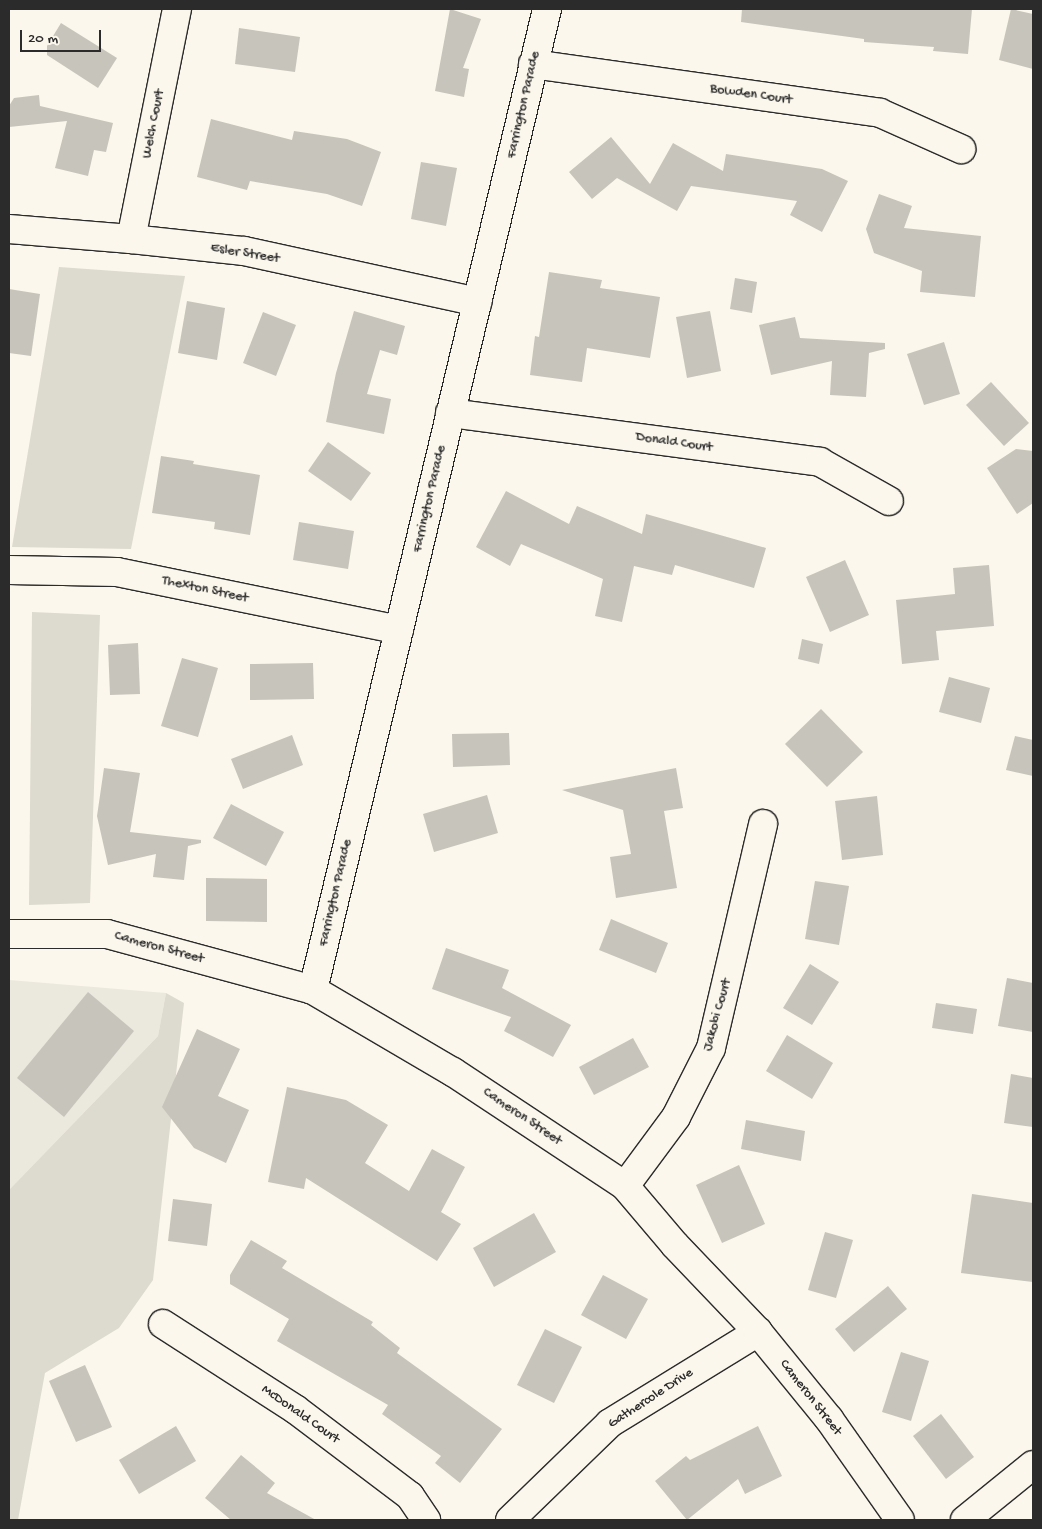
<!DOCTYPE html>
<style>
body{margin:0}
#map{position:relative;width:1042px;height:1529px;overflow:hidden;background:#fbf7ec;font-family:"Gochi Hand",sans-serif}
div>[style]{position:absolute}
.built>*{inset:0;background:#ebe8de}
.green>*{inset:0;background:#dddad0}
.building>*{inset:0;background:#c7c4bc}
.roads{filter:drop-shadow(1px 0 #2b2b2b) drop-shadow(-1px 0 #2b2b2b) drop-shadow(0 1px #2b2b2b) drop-shadow(0 -1px #2b2b2b)}
.minor>*{height:28px;margin:-14px;padding:0 14px;transform-origin:14px;border-radius:14px;background:#fbf7ec}
.tertiary>*{height:28px;margin:-14px;padding:0 14px;transform-origin:14px;border-radius:14px;background:#fbf7ec}
span{translate:-50% -50%;white-space:nowrap;text-align:center;line-height:1.15;-webkit-text-stroke:4px #fbf7ec;paint-order:stroke}
.street-label{font-size:14px;color:#2b2b2b}
.frame{position:absolute;inset:0;border:10px solid #2b2b2b;pointer-events:none}
.scale{position:absolute;left:20px;top:30px;width:81px;height:22px;box-sizing:border-box;border:2px solid #2b2b2b;border-top:0;padding-left:6px;font-size:15px;line-height:18px;white-space:nowrap;color:#2b2b2b;-webkit-text-stroke:4px #fbf7ec;paint-order:stroke}
</style>
<div id="map">
<div class="built">
<i style="clip-path:polygon(9px 980px,166px 993px,158px 1036px,9px 1190px)"></i>
</div>
<div class="green">
<i style="clip-path:polygon(59px 267px,185px 276px,131px 549px,12px 547px)"></i>
<i style="clip-path:polygon(32px 612px,100px 615px,90px 903px,29px 905px)"></i>
<i style="clip-path:polygon(166px 993px,184px 1003px,153px 1280px,119px 1328px,45px 1373px,18px 1520px,9px 1520px,9px 1190px,158px 1036px)"></i>
</div>
<div class="building">
<i style="clip-path:polygon(450px 9px,481px 19px,463px 68px,469px 69px,464px 97px,435px 91px)"></i>
<i style="clip-path:polygon(742px 9px,972px 9px,968px 54px,933px 51px,934px 47px,864px 42px,864px 39px,741px 22px)"></i>
<i style="clip-path:polygon(1011px 9px,1033px 14px,1033px 69px,999px 60px)"></i>
<i style="clip-path:polygon(61px 23px,117px 58px,98px 88px,47px 55px,47px 46px)"></i>
<i style="clip-path:polygon(239px 28px,300px 37px,295px 72px,235px 64px)"></i>
<i style="clip-path:polygon(39px 95px,40px 106px,113px 123px,106px 152px,94px 150px,88px 176px,55px 168px,67px 121px,9px 127px,9px 106px,14px 98px)"></i>
<i style="clip-path:polygon(211px 119px,292px 140px,294px 131px,347px 139px,381px 152px,362px 206px,327px 194px,250px 181px,247px 190px,197px 177px)"></i>
<i style="clip-path:polygon(611px 137px,650px 184px,673px 143px,723px 171px,726px 154px,822px 169px,848px 181px,822px 232px,790px 215px,797px 201px,691px 186px,677px 211px,617px 178px,592px 199px,569px 172px)"></i>
<i style="clip-path:polygon(421px 162px,457px 168px,446px 226px,411px 219px)"></i>
<i style="clip-path:polygon(879px 194px,912px 206px,904px 228px,981px 236px,975px 297px,920px 292px,922px 271px,874px 253px,866px 229px)"></i>
<i style="clip-path:polygon(549px 272px,602px 280px,600px 288px,660px 297px,650px 358px,587px 348px,582px 382px,530px 375px,535px 336px,539px 337px)"></i>
<i style="clip-path:polygon(735px 278px,757px 282px,752px 313px,730px 309px)"></i>
<i style="clip-path:polygon(9px 289px,40px 294px,31px 356px,9px 353px)"></i>
<i style="clip-path:polygon(187px 301px,225px 308px,217px 360px,178px 353px)"></i>
<i style="clip-path:polygon(354px 311px,405px 326px,397px 355px,380px 350px,367px 394px,391px 399px,384px 434px,326px 422px,336px 373px)"></i>
<i style="clip-path:polygon(710px 311px,721px 371px,687px 378px,676px 317px)"></i>
<i style="clip-path:polygon(263px 312px,296px 325px,276px 376px,243px 363px)"></i>
<i style="clip-path:polygon(795px 317px,800px 338px,885px 343px,885px 349px,869px 353px,866px 397px,830px 395px,832px 361px,771px 375px,759px 325px)"></i>
<i style="clip-path:polygon(944px 342px,960px 394px,924px 405px,907px 354px)"></i>
<i style="clip-path:polygon(991px 382px,1029px 423px,1004px 446px,966px 405px)"></i>
<i style="clip-path:polygon(328px 442px,371px 473px,351px 501px,308px 471px)"></i>
<i style="clip-path:polygon(1016px 449px,1033px 451px,1033px 503px,1017px 514px,987px 468px)"></i>
<i style="clip-path:polygon(161px 456px,194px 461px,193px 464px,260px 475px,250px 535px,214px 529px,215px 522px,152px 513px)"></i>
<i style="clip-path:polygon(506px 491px,569px 524px,577px 506px,642px 534px,646px 514px,766px 548px,754px 588px,675px 565px,672px 575px,634px 566px,622px 622px,595px 616px,603px 579px,521px 544px,510px 566px,476px 547px)"></i>
<i style="clip-path:polygon(299px 522px,354px 531px,348px 569px,293px 560px)"></i>
<i style="clip-path:polygon(845px 560px,869px 615px,830px 632px,806px 577px)"></i>
<i style="clip-path:polygon(989px 565px,994px 626px,936px 631px,939px 660px,902px 664px,896px 600px,955px 594px,953px 568px)"></i>
<i style="clip-path:polygon(802px 639px,823px 644px,819px 664px,798px 659px)"></i>
<i style="clip-path:polygon(138px 643px,140px 694px,110px 695px,108px 645px)"></i>
<i style="clip-path:polygon(182px 658px,218px 668px,198px 737px,161px 726px)"></i>
<i style="clip-path:polygon(313px 663px,314px 699px,250px 700px,250px 664px)"></i>
<i style="clip-path:polygon(949px 677px,990px 688px,981px 723px,939px 712px)"></i>
<i style="clip-path:polygon(821px 709px,863px 752px,827px 787px,785px 744px)"></i>
<i style="clip-path:polygon(509px 733px,510px 765px,453px 767px,452px 734px)"></i>
<i style="clip-path:polygon(292px 735px,303px 765px,243px 789px,231px 759px)"></i>
<i style="clip-path:polygon(1015px 736px,1033px 740px,1033px 776px,1006px 770px)"></i>
<i style="clip-path:polygon(104px 768px,140px 773px,130px 832px,201px 840px,201px 843px,188px 846px,184px 880px,153px 877px,156px 854px,108px 865px,97px 816px)"></i>
<i style="clip-path:polygon(676px 768px,683px 808px,664px 811px,677px 888px,616px 898px,610px 857px,631px 854px,623px 810px,562px 790px)"></i>
<i style="clip-path:polygon(487px 795px,498px 833px,434px 852px,423px 814px)"></i>
<i style="clip-path:polygon(877px 796px,883px 855px,842px 860px,835px 801px)"></i>
<i style="clip-path:polygon(231px 804px,284px 832px,266px 866px,213px 838px)"></i>
<i style="clip-path:polygon(206px 878px,267px 879px,267px 922px,206px 921px)"></i>
<i style="clip-path:polygon(815px 881px,849px 886px,839px 945px,805px 939px)"></i>
<i style="clip-path:polygon(611px 919px,668px 943px,656px 973px,599px 950px)"></i>
<i style="clip-path:polygon(446px 948px,509px 970px,502px 988px,571px 1025px,553px 1057px,504px 1031px,511px 1017px,432px 989px)"></i>
<i style="clip-path:polygon(810px 964px,839px 982px,812px 1025px,783px 1008px)"></i>
<i style="clip-path:polygon(1007px 978px,1033px 983px,1033px 1032px,998px 1026px)"></i>
<i style="clip-path:polygon(88px 992px,134px 1031px,64px 1117px,17px 1078px)"></i>
<i style="clip-path:polygon(936px 1003px,977px 1009px,973px 1034px,932px 1028px)"></i>
<i style="clip-path:polygon(197px 1029px,240px 1049px,218px 1096px,249px 1110px,226px 1163px,194px 1148px,162px 1107px)"></i>
<i style="clip-path:polygon(787px 1035px,833px 1063px,812px 1099px,766px 1071px)"></i>
<i style="clip-path:polygon(633px 1038px,649px 1067px,594px 1095px,579px 1067px)"></i>
<i style="clip-path:polygon(1011px 1074px,1033px 1078px,1033px 1127px,1004px 1123px)"></i>
<i style="clip-path:polygon(287px 1087px,346px 1100px,388px 1125px,365px 1163px,409px 1191px,432px 1149px,465px 1167px,441px 1212px,461px 1224px,437px 1261px,306px 1178px,304px 1189px,268px 1182px)"></i>
<i style="clip-path:polygon(746px 1120px,805px 1131px,801px 1161px,741px 1149px)"></i>
<i style="clip-path:polygon(739px 1165px,765px 1224px,722px 1243px,696px 1185px)"></i>
<i style="clip-path:polygon(972px 1194px,1033px 1203px,1033px 1282px,961px 1273px)"></i>
<i style="clip-path:polygon(173px 1199px,212px 1204px,207px 1246px,168px 1241px)"></i>
<i style="clip-path:polygon(534px 1213px,556px 1252px,494px 1287px,473px 1248px)"></i>
<i style="clip-path:polygon(825px 1232px,853px 1240px,836px 1298px,808px 1290px)"></i>
<i style="clip-path:polygon(251px 1240px,287px 1261px,282px 1268px,373px 1322px,371px 1325px,400px 1348px,397px 1353px,502px 1429px,460px 1483px,435px 1463px,441px 1456px,382px 1414px,388px 1405px,277px 1341px,289px 1319px,230px 1284px,230px 1275px)"></i>
<i style="clip-path:polygon(603px 1275px,648px 1299px,626px 1339px,581px 1315px)"></i>
<i style="clip-path:polygon(888px 1286px,907px 1309px,854px 1352px,835px 1329px)"></i>
<i style="clip-path:polygon(545px 1329px,582px 1347px,554px 1403px,517px 1385px)"></i>
<i style="clip-path:polygon(901px 1352px,929px 1361px,911px 1421px,882px 1412px)"></i>
<i style="clip-path:polygon(85px 1365px,112px 1427px,76px 1442px,49px 1381px)"></i>
<i style="clip-path:polygon(941px 1414px,974px 1457px,946px 1479px,913px 1436px)"></i>
<i style="clip-path:polygon(176px 1426px,196px 1461px,139px 1494px,119px 1460px)"></i>
<i style="clip-path:polygon(758px 1426px,782px 1476px,745px 1494px,738px 1479px,687px 1520px,655px 1481px,686px 1456px,690px 1460px)"></i>
<i style="clip-path:polygon(241px 1455px,275px 1483px,267px 1493px,316px 1520px,231px 1520px,205px 1498px)"></i>
</div>
<div class="roads">
<div class="minor">
<i style="left:533px;top:64px;width:350px;rotate:8deg"></i>
<i style="left:880px;top:113px;width:89px;rotate:24deg"></i>
<i style="left:9px;top:229px;width:122px;rotate:4.7deg"></i>
<i style="left:131px;top:239px;width:114px;rotate:6.1deg"></i>
<i style="left:244px;top:251px;width:239px;rotate:12.3deg"></i>
<i style="left:131px;top:239px;width:235px;rotate:-78.7deg"></i>
<i style="left:450px;top:413px;width:373px;rotate:7.5deg"></i>
<i style="left:820px;top:462px;width:79px;rotate:29.5deg"></i>
<i style="left:9px;top:570px;width:108px;rotate:1.1deg"></i>
<i style="left:117px;top:572px;width:288px;rotate:11.6deg"></i>
<i style="left:313px;top:990px;width:1009px;rotate:-76.58deg"></i>
<i style="left:625px;top:1186px;width:86px;rotate:-53.5deg"></i>
<i style="left:676px;top:1117px;width:77px;rotate:-63.1deg"></i>
<i style="left:711px;top:1048px;width:230px;rotate:-76.9deg"></i>
<i style="left:163px;top:1324px;width:157px;rotate:32.8deg"></i>
<i style="left:295px;top:1409px;width:144px;rotate:37.1deg"></i>
<i style="left:410px;top:1496px;width:29px;rotate:56deg"></i>
<i style="left:510px;top:1520px;width:139px;rotate:-44.1deg"></i>
<i style="left:610px;top:1423px;width:174px;rotate:-31.6deg"></i>
<i style="left:965px;top:1520px;width:87px;rotate:-39deg"></i>
</div>
<div class="tertiary">
<i style="left:9px;top:934px;width:98px"></i>
<i style="left:107px;top:934px;width:213px;rotate:15.2deg"></i>
<i style="left:313px;top:990px;width:162px;rotate:30.4deg"></i>
<i style="left:453px;top:1072px;width:206px;rotate:33.5deg"></i>
<i style="left:625px;top:1186px;width:77px;rotate:49.7deg"></i>
<i style="left:675px;top:1245px;width:120px;rotate:46.3deg"></i>
<i style="left:758px;top:1332px;width:112px;rotate:50.8deg"></i>
<i style="left:829px;top:1419px;width:123px;rotate:54.9deg"></i>
</div>
</div>
<div class="street-label">
<span style="left:751px;top:95px;rotate:8deg">Bowden Court</span>
<span style="left:524px;top:105px;rotate:-77deg">Farrington Parade</span>
<span style="left:154px;top:124px;rotate:-79deg">Welch Court</span>
<span style="left:245px;top:254px;rotate:9deg">Esler Street</span>
<span style="left:674px;top:443px;rotate:8deg">Donald Court</span>
<span style="left:430px;top:499px;rotate:-77deg">Farrington Parade</span>
<span style="left:205px;top:590px;rotate:12deg">Thexton Street</span>
<span style="left:336px;top:893px;rotate:-77deg">Farrington Parade</span>
<span style="left:159px;top:948px;rotate:15deg">Cameron Street</span>
<span style="left:718px;top:1015px;rotate:-75deg">Jakobi Court</span>
<span style="left:522px;top:1117px;rotate:34deg">Cameron Street</span>
<span style="left:810px;top:1398px;rotate:52deg">Cameron Street</span>
<span style="left:651px;top:1399px;rotate:-33deg">Gathercole Drive</span>
<span style="left:300px;top:1415px;rotate:35deg">McDonald Court</span>
</div>
<div class="frame"></div>
<div class="scale">20 m</div>
</div>
